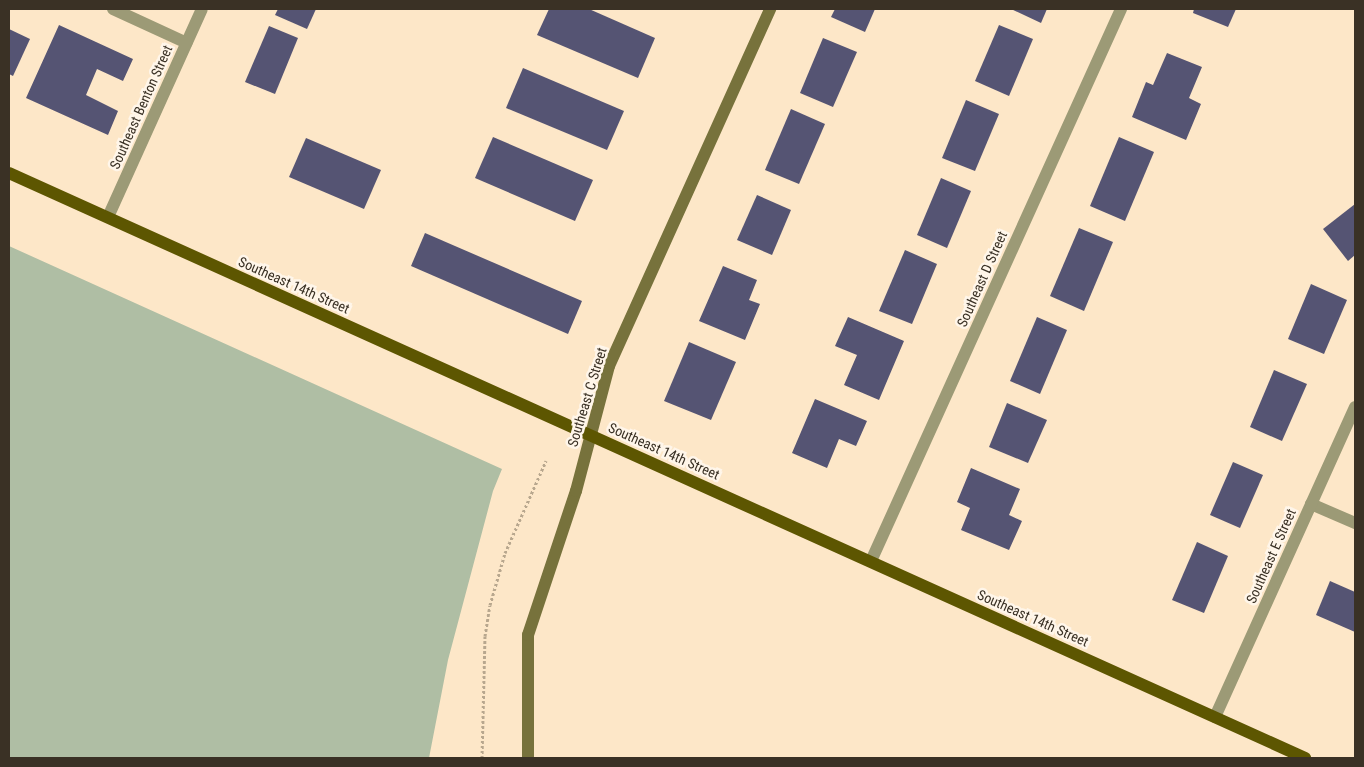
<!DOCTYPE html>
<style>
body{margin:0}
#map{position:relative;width:1364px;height:767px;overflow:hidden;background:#fde7c8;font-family:"Roboto Condensed",sans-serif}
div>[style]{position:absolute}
.green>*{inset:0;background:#afbea4}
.building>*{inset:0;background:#555473}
.path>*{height:3px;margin-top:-1.5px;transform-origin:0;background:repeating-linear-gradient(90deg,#b8a78e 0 2.5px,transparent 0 5px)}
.lane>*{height:12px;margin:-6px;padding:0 6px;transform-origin:6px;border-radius:6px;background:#9c9a76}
.street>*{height:12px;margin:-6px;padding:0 6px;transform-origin:6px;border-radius:6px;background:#9c9a76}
.secondary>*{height:12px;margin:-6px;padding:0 6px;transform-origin:6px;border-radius:6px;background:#77723c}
.primary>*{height:12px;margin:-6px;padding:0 6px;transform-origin:6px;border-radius:6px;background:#5d5601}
span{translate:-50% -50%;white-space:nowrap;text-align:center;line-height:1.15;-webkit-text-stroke:5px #fff6ea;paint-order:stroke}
.street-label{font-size:14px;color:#3a3125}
.frame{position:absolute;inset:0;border:10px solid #3a3125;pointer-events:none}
</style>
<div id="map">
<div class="green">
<i style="clip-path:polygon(9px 246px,502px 469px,493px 491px,448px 660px,429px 758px,9px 758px)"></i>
</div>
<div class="building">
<i style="clip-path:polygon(278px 9px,316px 9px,307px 29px,275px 15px)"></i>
<i style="clip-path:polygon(549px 9px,589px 9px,655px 38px,638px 78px,537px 35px)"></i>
<i style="clip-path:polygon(835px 9px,875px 9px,865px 32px,831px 17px)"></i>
<i style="clip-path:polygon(1011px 9px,1047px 9px,1041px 23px)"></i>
<i style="clip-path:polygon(1194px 9px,1236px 9px,1228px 27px,1193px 13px)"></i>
<i style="clip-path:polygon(59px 25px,133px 59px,123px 81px,97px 69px,86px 95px,118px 111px,108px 135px,26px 98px)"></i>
<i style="clip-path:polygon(999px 25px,1033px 39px,1009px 96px,975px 81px)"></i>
<i style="clip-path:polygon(269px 26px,298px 38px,275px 94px,245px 82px)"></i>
<i style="clip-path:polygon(9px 29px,30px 39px,13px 76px,9px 74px)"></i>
<i style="clip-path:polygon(823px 38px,857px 52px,833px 107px,800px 93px)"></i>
<i style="clip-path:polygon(1167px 53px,1202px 67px,1189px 98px,1201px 104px,1186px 140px,1132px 117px,1146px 82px,1153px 85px)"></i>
<i style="clip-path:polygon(523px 68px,624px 111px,607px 150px,506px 108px)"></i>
<i style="clip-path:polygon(966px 100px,999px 114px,975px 171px,942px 158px)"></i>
<i style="clip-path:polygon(791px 109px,825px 124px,799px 184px,765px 170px)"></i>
<i style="clip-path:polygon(493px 137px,593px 180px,575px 221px,475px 178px)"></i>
<i style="clip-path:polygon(1119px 137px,1154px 152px,1125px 221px,1090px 206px)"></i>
<i style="clip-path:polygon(306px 138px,381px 170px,364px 209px,289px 177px)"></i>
<i style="clip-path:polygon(941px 178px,971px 191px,947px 248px,917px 235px)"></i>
<i style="clip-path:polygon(757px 195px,791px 210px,772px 255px,737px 240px)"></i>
<i style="clip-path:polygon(1355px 204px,1355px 255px,1348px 261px,1323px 229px)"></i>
<i style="clip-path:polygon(1079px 228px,1113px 242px,1084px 311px,1050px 296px)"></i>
<i style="clip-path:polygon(425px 233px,582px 301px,568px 334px,411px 266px)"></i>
<i style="clip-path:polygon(905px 250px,937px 264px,912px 324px,879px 311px)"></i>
<i style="clip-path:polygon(723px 266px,757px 280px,749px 300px,760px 304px,745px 340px,699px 321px)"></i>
<i style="clip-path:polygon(1311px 284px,1347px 300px,1324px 354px,1288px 339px)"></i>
<i style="clip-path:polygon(848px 317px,904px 341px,879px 400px,844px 385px,857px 355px,835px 346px)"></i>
<i style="clip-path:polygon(1037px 317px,1067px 330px,1040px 394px,1010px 381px)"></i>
<i style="clip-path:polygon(689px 342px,736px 362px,711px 420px,664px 401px)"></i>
<i style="clip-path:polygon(1274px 370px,1307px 384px,1282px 441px,1250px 427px)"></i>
<i style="clip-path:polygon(815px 399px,867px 421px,856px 446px,839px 439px,827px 468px,792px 453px)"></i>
<i style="clip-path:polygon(1007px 403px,1047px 420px,1028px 463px,989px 447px)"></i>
<i style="clip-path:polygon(1233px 462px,1263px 475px,1240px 528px,1210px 515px)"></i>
<i style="clip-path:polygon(971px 468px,1020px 489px,1009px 515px,1022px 521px,1009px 550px,961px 530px,970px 508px,957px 502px)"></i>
<i style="clip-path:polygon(1197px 542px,1228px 556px,1204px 613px,1172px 600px)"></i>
<i style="clip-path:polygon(1330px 581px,1355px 592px,1355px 632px,1316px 615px)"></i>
</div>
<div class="path">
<i style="left:482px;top:758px;width:122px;rotate:-88.6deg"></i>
<i style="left:485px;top:636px;width:31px;rotate:-81deg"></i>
<i style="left:490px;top:605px;width:54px;rotate:-73.9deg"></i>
<i style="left:505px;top:553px;width:101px;rotate:-66deg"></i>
</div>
<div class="lane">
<i style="left:113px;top:9px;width:81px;rotate:24.7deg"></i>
</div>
<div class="street">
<i style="left:108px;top:217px;width:228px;rotate:-65.7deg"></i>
<i style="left:1311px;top:504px;width:48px;rotate:23.4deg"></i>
<i style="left:871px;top:561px;width:606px;rotate:-65.63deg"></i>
<i style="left:1215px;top:717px;width:340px;rotate:-65.7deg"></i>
</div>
<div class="secondary">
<i style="left:528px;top:758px;width:123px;rotate:-90deg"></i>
<i style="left:528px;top:635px;width:152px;rotate:-71.6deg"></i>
<i style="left:576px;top:491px;width:129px;rotate:-75.2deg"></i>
<i style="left:609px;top:366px;width:392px;rotate:-65.7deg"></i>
</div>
<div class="primary">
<i style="left:9px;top:173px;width:1422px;rotate:24.29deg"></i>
</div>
<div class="street-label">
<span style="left:141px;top:107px;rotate:-66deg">Southeast Benton Street</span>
<span style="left:982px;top:279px;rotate:-66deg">Southeast D Street</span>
<span style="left:294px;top:285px;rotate:24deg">Southeast 14th Street</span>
<span style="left:587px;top:397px;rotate:-73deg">Southeast C Street</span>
<span style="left:664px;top:451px;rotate:24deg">Southeast 14th Street</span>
<span style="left:1271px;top:556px;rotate:-66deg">Southeast E Street</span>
<span style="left:1033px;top:618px;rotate:24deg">Southeast 14th Street</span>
</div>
<div class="frame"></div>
</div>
